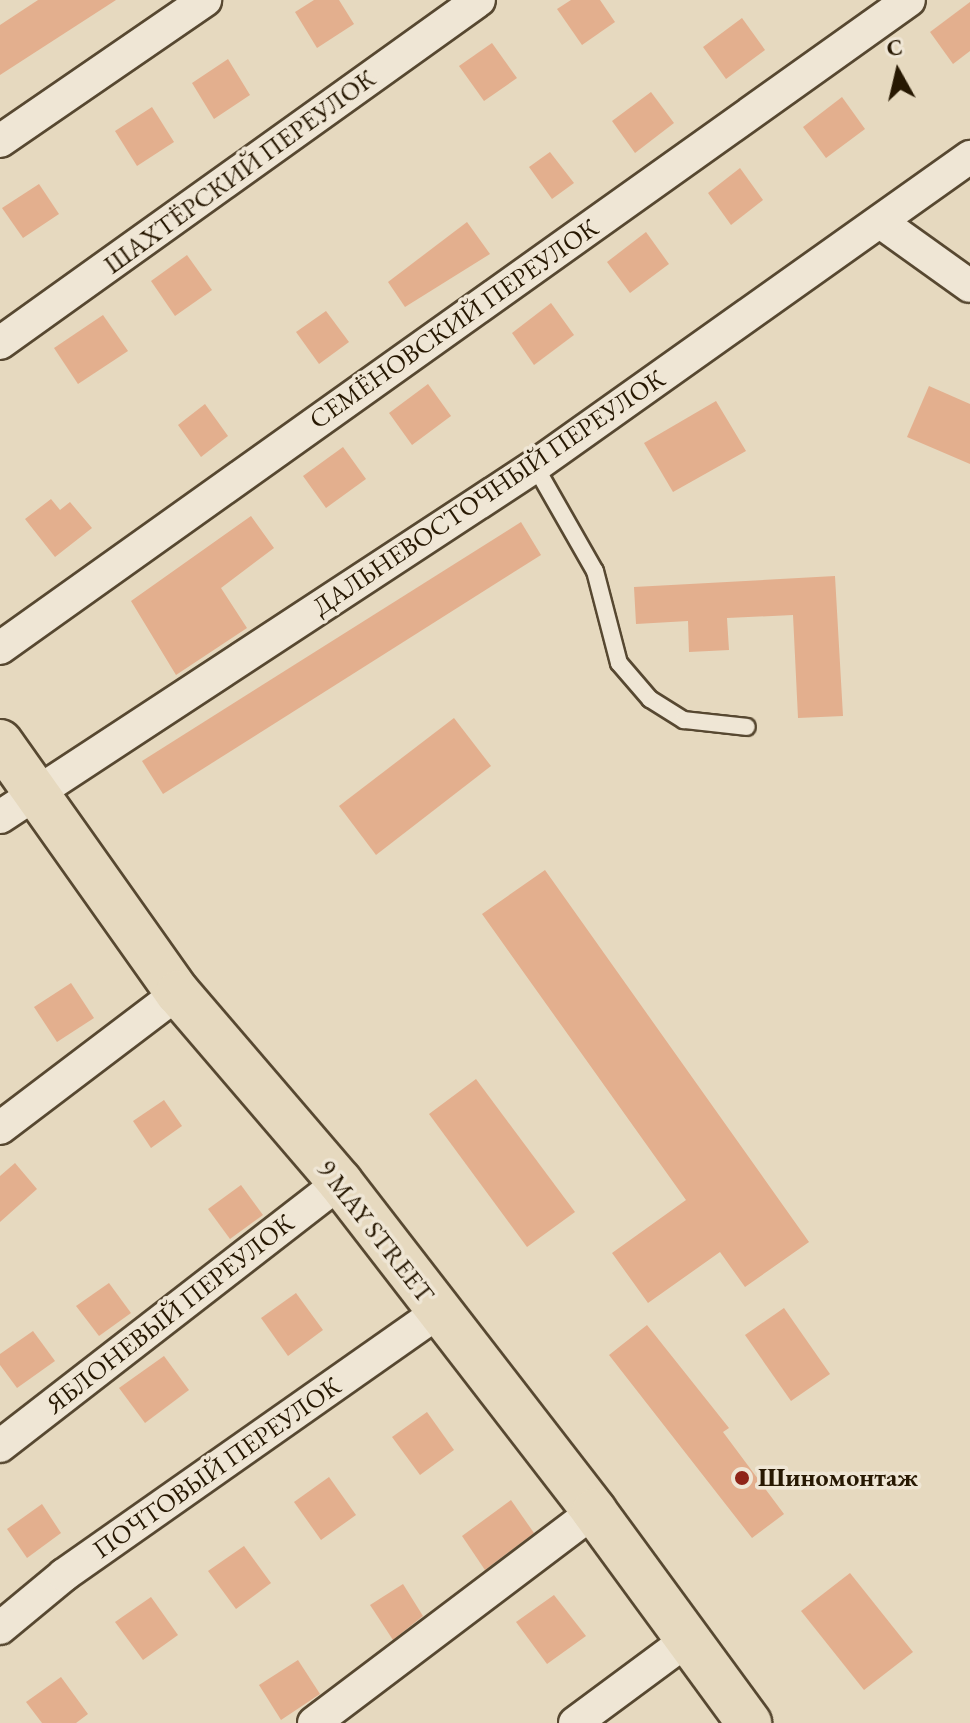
<!DOCTYPE html>
<meta charset="utf-8">
<style>
body{margin:0}
#map{position:relative;width:970px;height:1723px;overflow:hidden;background:#e6d9bf;font-family:"EB Garamond",serif}
div>[style]{position:absolute}
.building>*{inset:0;background:#e3af8e}
.roads{filter:drop-shadow(2px 0 #574831) drop-shadow(-2px 0 #574831) drop-shadow(0 2px #574831) drop-shadow(0 -2px #574831)}
.service>*{height:16px;margin:-8px;padding:0 8px;transform-origin:8px;border-radius:8px;background:#efe6d5}
.minor>*{height:32px;margin:-16px;padding:0 16px;transform-origin:16px;border-radius:16px;background:#efe6d5}
.primary>*{height:44px;margin:-22px;padding:0 22px;transform-origin:22px;border-radius:22px;background:#e6d9bf}
.dots>*{width:22px;height:22px;translate:-50% -50%;box-sizing:border-box;border:4px solid #efe6d5;border-radius:50%}
span{translate:-50% -50%;white-space:nowrap;text-align:center;line-height:1.15;-webkit-text-stroke:7px #efe6d5;paint-order:stroke}
.street-label{font-size:26px;color:#271802}
.poi-label{font-size:26px;color:#271802;font-weight:700}
.left{translate:0 -50%;text-align:left}
.north{position:absolute;left:858px;top:32px;width:80px;height:80px;-webkit-text-stroke:6px #efe6d5;paint-order:stroke;rotate:352deg;font-size:22px;font-weight:700;line-height:32px;text-align:center;color:#271802}
.north::after{content:'';display:block;margin:auto;width:28px;height:36px;background:#271802;clip-path:polygon(50% 0,100% 100%,50% 72%,0 100%)}
</style>
<div id="map">
<div class="building">
<i style="clip-path:polygon(38px 0,116px 0,0 75px,0 25px)"></i>
<i style="clip-path:polygon(314px 0,339px 0,354px 24px,317px 48px,295px 12px)"></i>
<i style="clip-path:polygon(571px 0,600px 0,615px 22px,582px 45px,557px 9px)"></i>
<i style="clip-path:polygon(970px 2px,970px 51px,953px 64px,930px 32px)"></i>
<i style="clip-path:polygon(742px 18px,765px 50px,726px 79px,703px 47px)"></i>
<i style="clip-path:polygon(492px 43px,517px 78px,484px 101px,459px 66px)"></i>
<i style="clip-path:polygon(228px 59px,250px 95px,214px 119px,192px 83px)"></i>
<i style="clip-path:polygon(651px 92px,674px 123px,635px 153px,612px 121px)"></i>
<i style="clip-path:polygon(842px 97px,865px 129px,826px 158px,803px 127px)"></i>
<i style="clip-path:polygon(152px 107px,174px 142px,137px 166px,115px 131px)"></i>
<i style="clip-path:polygon(550px 152px,574px 183px,552px 199px,529px 167px)"></i>
<i style="clip-path:polygon(740px 168px,763px 200px,731px 225px,708px 193px)"></i>
<i style="clip-path:polygon(39px 184px,59px 214px,23px 238px,2px 208px)"></i>
<i style="clip-path:polygon(467px 222px,490px 254px,405px 307px,388px 282px)"></i>
<i style="clip-path:polygon(646px 232px,669px 264px,630px 293px,607px 262px)"></i>
<i style="clip-path:polygon(187px 255px,212px 290px,175px 316px,151px 281px)"></i>
<i style="clip-path:polygon(551px 303px,574px 335px,534px 365px,512px 333px)"></i>
<i style="clip-path:polygon(326px 311px,349px 342px,319px 364px,296px 332px)"></i>
<i style="clip-path:polygon(103px 315px,128px 351px,78px 384px,54px 348px)"></i>
<i style="clip-path:polygon(428px 384px,451px 416px,412px 445px,389px 413px)"></i>
<i style="clip-path:polygon(929px 386px,970px 404px,970px 464px,907px 437px)"></i>
<i style="clip-path:polygon(716px 401px,746px 451px,673px 492px,644px 443px)"></i>
<i style="clip-path:polygon(205px 404px,228px 436px,201px 457px,178px 425px)"></i>
<i style="clip-path:polygon(343px 447px,366px 479px,326px 508px,303px 476px)"></i>
<i style="clip-path:polygon(51px 499px,60px 510px,70px 502px,92px 528px,55px 557px,25px 519px)"></i>
<i style="clip-path:polygon(251px 516px,274px 548px,221px 588px,247px 628px,176px 675px,131px 601px)"></i>
<i style="clip-path:polygon(521px 522px,541px 555px,163px 794px,142px 761px)"></i>
<i style="clip-path:polygon(835px 576px,843px 716px,798px 718px,793px 615px,727px 618px,729px 650px,689px 652px,688px 621px,636px 624px,634px 587px)"></i>
<i style="clip-path:polygon(454px 718px,491px 766px,376px 855px,339px 806px)"></i>
<i style="clip-path:polygon(545px 870px,809px 1242px,745px 1287px,720px 1252px,648px 1303px,612px 1253px,686px 1200px,482px 914px)"></i>
<i style="clip-path:polygon(71px 983px,94px 1018px,57px 1042px,34px 1007px)"></i>
<i style="clip-path:polygon(476px 1079px,575px 1212px,527px 1247px,429px 1114px)"></i>
<i style="clip-path:polygon(164px 1100px,182px 1126px,151px 1148px,133px 1121px)"></i>
<i style="clip-path:polygon(15px 1163px,37px 1189px,0 1222px,0 1176px)"></i>
<i style="clip-path:polygon(241px 1185px,263px 1215px,230px 1239px,208px 1209px)"></i>
<i style="clip-path:polygon(109px 1283px,131px 1313px,99px 1336px,76px 1306px)"></i>
<i style="clip-path:polygon(296px 1293px,323px 1330px,288px 1356px,261px 1318px)"></i>
<i style="clip-path:polygon(784px 1308px,830px 1374px,791px 1401px,745px 1335px)"></i>
<i style="clip-path:polygon(647px 1325px,729px 1428px,723px 1432px,784px 1514px,752px 1538px,609px 1355px)"></i>
<i style="clip-path:polygon(33px 1331px,55px 1361px,17px 1388px,0 1365px,0 1354px)"></i>
<i style="clip-path:polygon(164px 1356px,189px 1390px,145px 1423px,119px 1388px)"></i>
<i style="clip-path:polygon(427px 1412px,454px 1450px,420px 1475px,392px 1437px)"></i>
<i style="clip-path:polygon(329px 1477px,356px 1515px,321px 1540px,294px 1502px)"></i>
<i style="clip-path:polygon(511px 1500px,534px 1533px,485px 1570px,462px 1536px)"></i>
<i style="clip-path:polygon(42px 1504px,61px 1533px,27px 1558px,7px 1529px)"></i>
<i style="clip-path:polygon(244px 1546px,271px 1583px,236px 1609px,208px 1571px)"></i>
<i style="clip-path:polygon(850px 1573px,913px 1652px,864px 1690px,801px 1611px)"></i>
<i style="clip-path:polygon(403px 1584px,423px 1616px,393px 1640px,370px 1605px)"></i>
<i style="clip-path:polygon(554px 1595px,586px 1636px,547px 1664px,516px 1622px)"></i>
<i style="clip-path:polygon(151px 1597px,178px 1635px,143px 1660px,115px 1622px)"></i>
<i style="clip-path:polygon(298px 1660px,320px 1694px,281px 1720px,259px 1685px)"></i>
<i style="clip-path:polygon(61px 1677px,88px 1714px,76px 1723px,42px 1723px,26px 1702px)"></i>
</div>
<div class="roads">
<div class="service">
<i style="left:535px;top:466px;width:121px;rotate:60.3deg"></i>
<i style="left:595px;top:571px;width:95px;rotate:75.4deg"></i>
<i style="left:619px;top:663px;width:48px;rotate:49.3deg"></i>
<i style="left:650px;top:699px;width:40px;rotate:32deg"></i>
<i style="left:684px;top:720px;width:63px;rotate:6.3deg"></i>
</div>
<div class="minor">
<i style="left:0;top:141px;width:249px;rotate:-34.5deg"></i>
<i style="left:882px;top:223px;width:108px;rotate:35.6deg"></i>
<i style="left:0;top:343px;width:589px;rotate:-35.61deg"></i>
<i style="left:0;top:648px;width:1116px;rotate:-35.48deg"></i>
<i style="left:0;top:817px;width:640px;rotate:-33.27deg"></i>
<i style="left:535px;top:466px;width:534px;rotate:-35.39deg"></i>
<i style="left:0;top:1128px;width:223px;rotate:-37.2deg"></i>
<i style="left:0;top:1446px;width:430px;rotate:-37.8deg"></i>
<i style="left:0;top:1628px;width:83px;rotate:-39.6deg"></i>
<i style="left:64px;top:1575px;width:456px;rotate:-35.1deg"></i>
<i style="left:314px;top:1723px;width:351px;rotate:-37.1deg"></i>
<i style="left:575px;top:1723px;width:138px;rotate:-36.5deg"></i>
</div>
<div class="primary">
<i style="left:0;top:742px;width:308px;rotate:54.7deg"></i>
<i style="left:178px;top:993px;width:249px;rotate:49.4deg"></i>
<i style="left:340px;top:1182px;width:416px;rotate:52.3deg"></i>
<i style="left:594px;top:1511px;width:263px;rotate:53.8deg"></i>
</div>
</div>
<div class="dots">
<i style="left:742px;top:1478px;background:#8f2418"></i>
</div>
<div class="street-label">
<span style="left:240px;top:172px;rotate:-36deg">ШАХТЁРСКИЙ ПЕРЕУЛОК</span>
<span style="left:454px;top:324px;rotate:-35deg">СЕМЁНОВСКИЙ ПЕРЕУЛОК</span>
<span style="left:489px;top:493px;rotate:-34deg">ДАЛЬНЕВОСТОЧНЫЙ ПЕРЕУЛОК</span>
<span style="left:375px;top:1232px;rotate:52deg">9 MAY STREET</span>
<span style="left:170px;top:1314px;rotate:-38deg">ЯБЛОНЕВЫЙ ПЕРЕУЛОК</span>
<span style="left:217px;top:1468px;rotate:-35deg">ПОЧТОВЫЙ ПЕРЕУЛОК</span>
</div>
<div class="poi-label">
<span class="left" style="left:758px;top:1478px">Шиномонтаж</span>
</div>
<div class="north">С</div>
</div>
